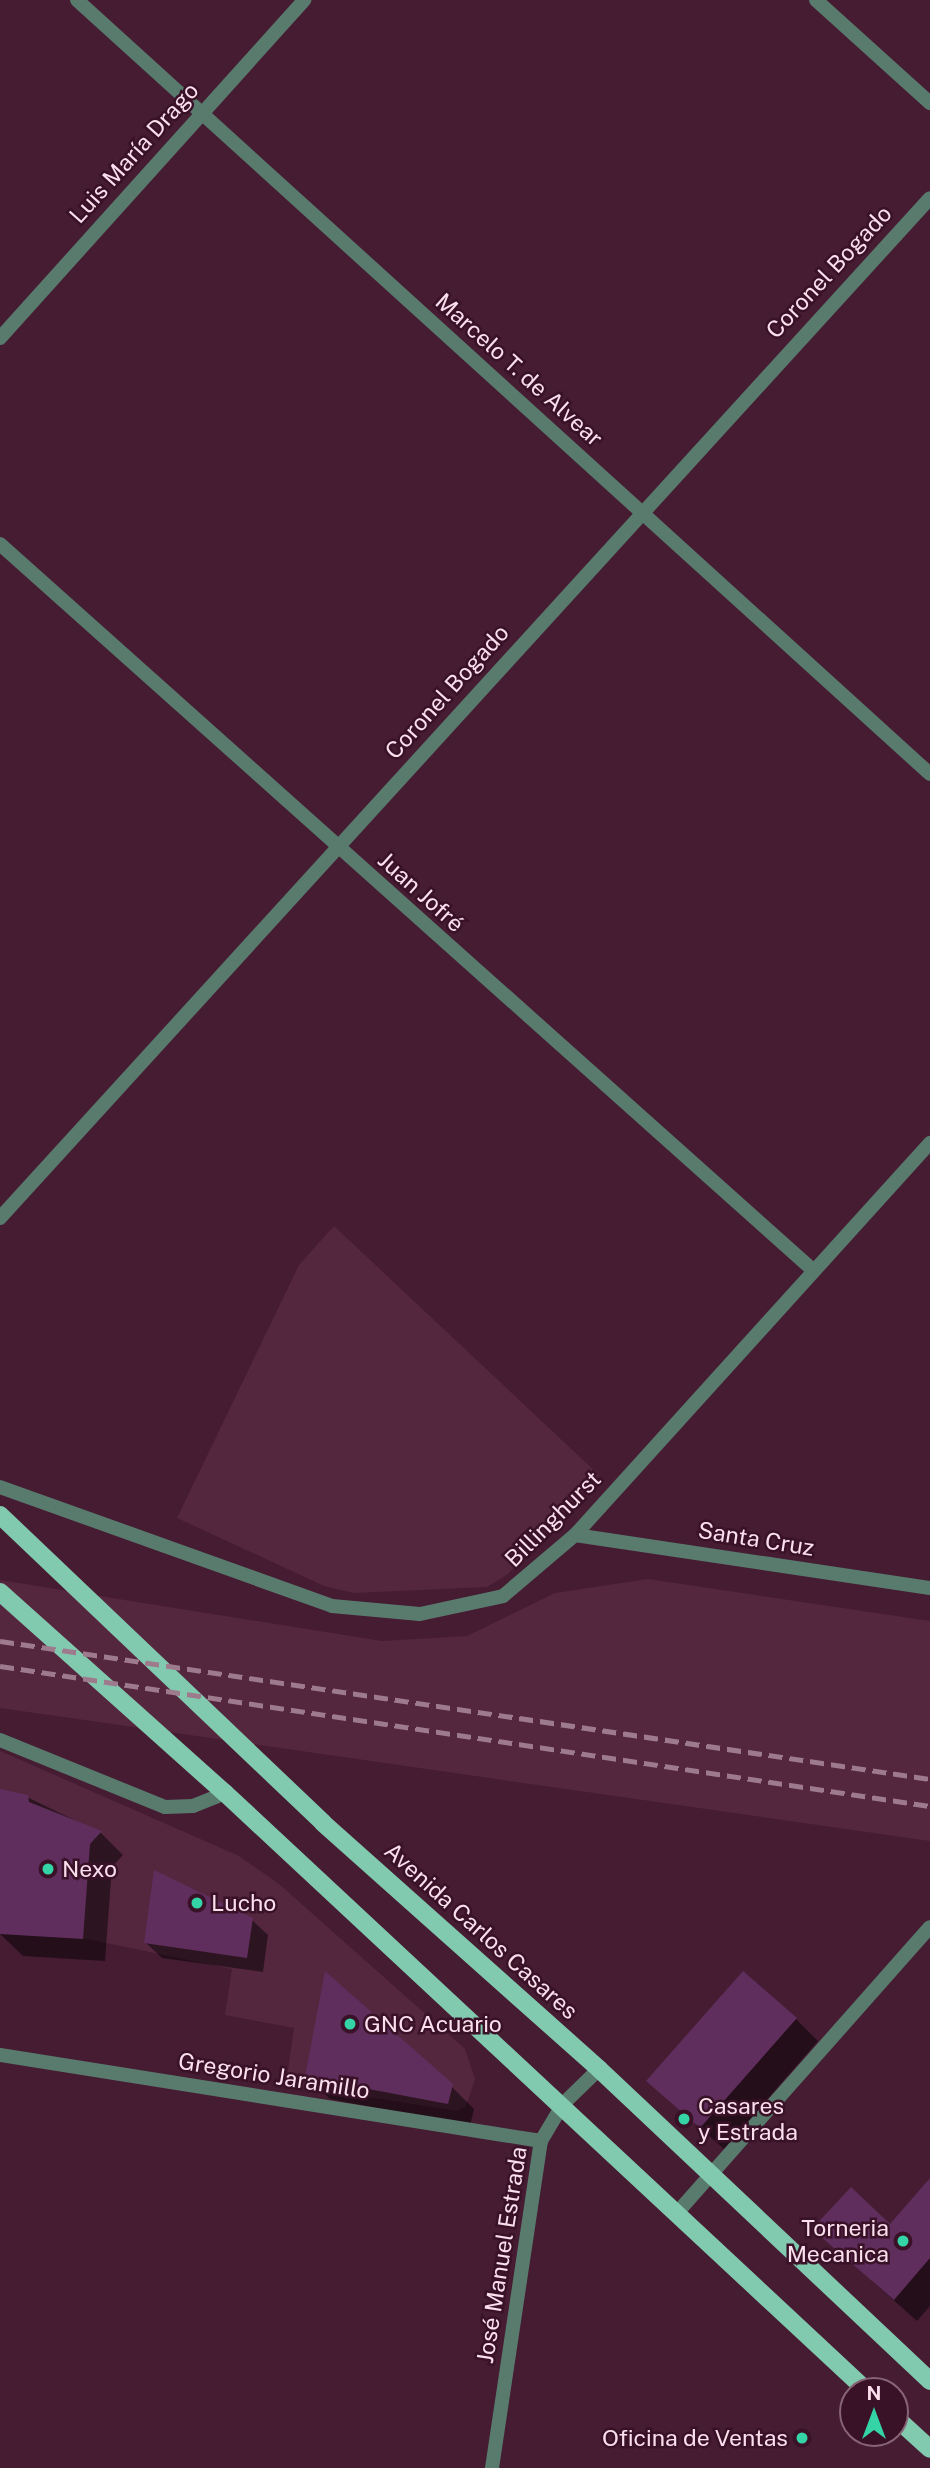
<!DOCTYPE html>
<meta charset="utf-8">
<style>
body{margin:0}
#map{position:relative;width:930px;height:2468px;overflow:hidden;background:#451c32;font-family:"Public Sans",sans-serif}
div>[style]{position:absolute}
.built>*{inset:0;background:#55273f}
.shadow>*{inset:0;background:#0007}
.building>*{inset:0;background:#5f2e5d}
.minor>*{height:14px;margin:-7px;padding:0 7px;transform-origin:7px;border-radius:7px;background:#597b6e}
.primary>*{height:18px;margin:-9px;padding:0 9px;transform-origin:9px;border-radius:9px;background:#82caaf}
.rail>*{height:5px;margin-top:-2.5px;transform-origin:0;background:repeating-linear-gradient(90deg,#9d7a8c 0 14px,transparent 0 21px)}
.dots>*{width:19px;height:19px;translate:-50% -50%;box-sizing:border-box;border:4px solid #391228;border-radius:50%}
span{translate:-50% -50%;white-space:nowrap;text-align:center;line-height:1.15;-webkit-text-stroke:5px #391228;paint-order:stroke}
.street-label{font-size:23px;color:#fbdfec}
.poi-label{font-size:23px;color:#fbdfec}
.left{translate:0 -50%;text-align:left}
.right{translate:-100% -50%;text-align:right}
.north{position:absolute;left:839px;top:2377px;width:70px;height:70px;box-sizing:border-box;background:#391228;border:2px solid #876476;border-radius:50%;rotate:0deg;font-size:19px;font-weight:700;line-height:28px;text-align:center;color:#fbdfec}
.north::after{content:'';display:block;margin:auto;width:24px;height:32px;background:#35d4a7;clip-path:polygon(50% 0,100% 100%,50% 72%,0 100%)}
</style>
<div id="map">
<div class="built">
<i style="clip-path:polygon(334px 1226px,599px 1475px,508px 1574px,487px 1587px,354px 1593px,324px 1586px,177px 1518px,299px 1265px)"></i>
<i style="clip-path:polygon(648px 1579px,930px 1621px,930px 1841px,0 1708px,0 1580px,382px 1641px,467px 1636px,555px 1593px)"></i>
<i style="clip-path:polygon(0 1751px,239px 1856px,279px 1884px,465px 2049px,475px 2079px,466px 2106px,457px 2111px,286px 2084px,294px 2028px,225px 2015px,232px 1969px,0 1921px)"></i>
</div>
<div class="shadow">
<i style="clip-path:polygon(0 1791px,27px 1797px,101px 1833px,123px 1855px,112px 1867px,105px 1961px,23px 1956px,0 1934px)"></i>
<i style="clip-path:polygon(252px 1920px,268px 1935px,263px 1972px,162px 1958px,146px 1943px)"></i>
<i style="clip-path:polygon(796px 2019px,818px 2041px,724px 2149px,648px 2081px)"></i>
<i style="clip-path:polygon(307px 2077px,451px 2086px,474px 2109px,470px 2126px,330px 2099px)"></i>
<i style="clip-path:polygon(930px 2181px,930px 2306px,917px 2321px,872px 2281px,890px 2227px)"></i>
</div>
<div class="building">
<i style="clip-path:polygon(0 1789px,28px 1795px,29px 1802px,102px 1831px,90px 1844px,83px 1939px,0 1934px)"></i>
<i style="clip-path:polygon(154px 1870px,253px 1918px,247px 1958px,144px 1943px)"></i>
<i style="clip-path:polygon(325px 1971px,453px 2084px,448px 2104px,305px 2077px)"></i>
<i style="clip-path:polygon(743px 1971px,797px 2018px,700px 2128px,646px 2081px)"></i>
<i style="clip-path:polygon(930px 2178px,930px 2258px,894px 2300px,812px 2229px,851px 2187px,890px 2224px)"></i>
</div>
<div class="minor">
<i style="left:77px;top:0;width:1152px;rotate:42.22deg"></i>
<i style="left:816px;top:0;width:154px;rotate:42.1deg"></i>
<i style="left:0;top:338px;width:455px;rotate:-48deg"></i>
<i style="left:0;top:544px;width:1091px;rotate:41.77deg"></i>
<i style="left:0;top:1218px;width:1380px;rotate:-47.64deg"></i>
<i style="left:0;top:1487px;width:353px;rotate:19.7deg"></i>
<i style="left:332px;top:1606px;width:88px;rotate:5.2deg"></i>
<i style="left:420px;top:1614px;width:85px;rotate:-12.2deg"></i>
<i style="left:503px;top:1596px;width:94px;rotate:-40.3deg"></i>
<i style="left:575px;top:1535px;width:529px;rotate:-47.84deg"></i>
<i style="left:575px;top:1535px;width:359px;rotate:8.5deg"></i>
<i style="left:0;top:1740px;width:178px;rotate:22.1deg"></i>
<i style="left:165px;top:1807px;width:28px;rotate:-2deg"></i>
<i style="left:193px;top:1806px;width:35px;rotate:-22deg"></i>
<i style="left:0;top:2055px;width:548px;rotate:9.03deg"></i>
<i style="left:676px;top:2214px;width:383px;rotate:-48.5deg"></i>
<i style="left:492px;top:2468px;width:331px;rotate:-81.5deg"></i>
<i style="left:541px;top:2141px;width:43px;rotate:-59.3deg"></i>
<i style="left:563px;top:2104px;width:50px;rotate:-44.2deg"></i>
</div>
<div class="primary">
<i style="left:0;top:1515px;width:446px;rotate:43.6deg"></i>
<i style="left:323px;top:1823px;width:370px;rotate:41.7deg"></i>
<i style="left:599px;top:2069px;width:455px;rotate:43.3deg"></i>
<i style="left:0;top:1592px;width:302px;rotate:41.8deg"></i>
<i style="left:225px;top:1793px;width:877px;rotate:42.97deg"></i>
<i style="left:895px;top:2417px;width:47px;rotate:42.4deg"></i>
</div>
<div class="rail">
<i style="left:0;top:1641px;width:940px;rotate:8.44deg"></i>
<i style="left:0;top:1666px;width:940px;rotate:8.56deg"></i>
</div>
<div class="dots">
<i style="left:48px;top:1869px;background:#35d4a7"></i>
<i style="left:197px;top:1903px;background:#35d4a7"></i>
<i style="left:350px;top:2024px;background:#35d4a7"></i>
<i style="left:684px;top:2119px;background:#35d4a7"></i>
<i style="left:903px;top:2241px;background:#35d4a7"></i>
<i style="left:802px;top:2438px;background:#35d4a7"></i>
</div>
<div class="street-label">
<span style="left:134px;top:153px;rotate:-48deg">Luis María Drago</span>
<span style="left:829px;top:272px;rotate:-47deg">Coronel Bogado</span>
<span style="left:519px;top:370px;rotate:42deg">Marcelo T. de Alvear</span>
<span style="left:447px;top:692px;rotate:-48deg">Coronel Bogado</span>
<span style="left:421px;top:892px;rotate:42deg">Juan Jofré</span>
<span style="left:553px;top:1519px;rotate:-45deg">Billinghurst</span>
<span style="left:756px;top:1539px;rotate:9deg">Santa Cruz</span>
<span style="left:481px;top:1931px;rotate:42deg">Avenida Carlos Casares</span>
<span style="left:274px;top:2076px;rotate:9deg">Gregorio Jaramillo</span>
<span style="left:502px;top:2255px;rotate:-81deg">José Manuel Estrada</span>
</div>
<div class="poi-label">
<span class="left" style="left:62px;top:1869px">Nexo</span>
<span class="left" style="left:211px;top:1903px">Lucho</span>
<span class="left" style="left:364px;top:2024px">GNC Acuario</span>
<span class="left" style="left:698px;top:2119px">Casares<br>y Estrada</span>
<span class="right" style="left:889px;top:2241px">Torneria<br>Mecanica</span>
<span class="right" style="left:788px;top:2438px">Oficina de Ventas</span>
</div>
<div class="north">N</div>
</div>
